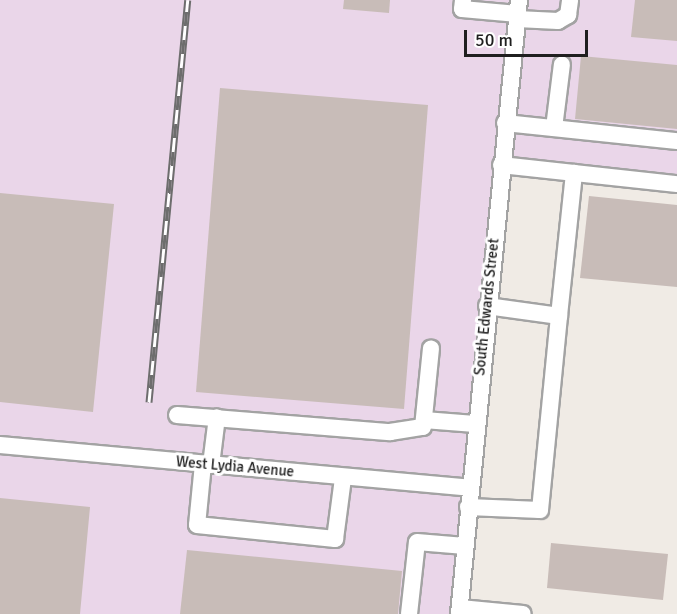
<!DOCTYPE html>
<style>
body{margin:0}
#map{position:relative;width:677px;height:614px;overflow:hidden;background:#f0ebe5;font-family:Signika,sans-serif}
div>[style]{position:absolute}
.industrial>*{inset:0;background:#ead6e9}
.building>*{inset:0;background:#c8bcb8}
.roads{filter:drop-shadow(2px 0 #a3a3a3) drop-shadow(-2px 0 #a3a3a3) drop-shadow(0 2px #a3a3a3) drop-shadow(0 -2px #a3a3a3)}
.minor>*{height:16px;margin:-8px;padding:0 8px;transform-origin:8px;border-radius:8px;background:#fff}
.rail>*{height:7px;margin-top:-3.5px;transform-origin:0;background:repeating-linear-gradient(90deg,#fff 0 14px,#6d6d6d 0 28px);box-sizing:border-box;border-block:2px solid #6d6d6d}
span{translate:-50% -50%;white-space:nowrap;text-align:center;line-height:1.15;-webkit-text-stroke:6px #fff;paint-order:stroke}
.street-label{font-size:15px;color:#1f1f1f}
.scale{position:absolute;left:464px;top:30px;width:124px;height:27px;box-sizing:border-box;border:3px solid #1f1f1f;border-top:0;padding-left:8px;font-size:18px;line-height:21px;white-space:nowrap;color:#1f1f1f;-webkit-text-stroke:4px #fff;paint-order:stroke}
</style>
<div id="map">
<div class="industrial">
<i style="clip-path:polygon(0 0,677px 0,677px 183px,501px 165px,458px 614px,0 614px)"></i>
</div>
<div class="building">
<i style="clip-path:polygon(344px 0,390px 0,389px 13px,343px 9px)"></i>
<i style="clip-path:polygon(635px 0,677px 0,677px 41px,631px 37px)"></i>
<i style="clip-path:polygon(581px 56px,677px 65px,677px 129px,575px 119px)"></i>
<i style="clip-path:polygon(220px 88px,428px 105px,404px 409px,196px 392px)"></i>
<i style="clip-path:polygon(0 193px,114px 204px,93px 412px,0 402px)"></i>
<i style="clip-path:polygon(589px 196px,677px 205px,677px 287px,580px 278px)"></i>
<i style="clip-path:polygon(0 498px,90px 507px,80px 614px,0 614px)"></i>
<i style="clip-path:polygon(551px 543px,668px 554px,663px 600px,547px 588px)"></i>
<i style="clip-path:polygon(187px 550px,402px 571px,398px 614px,180px 614px)"></i>
</div>
<div class="roads">
<div class="minor">
<i style="left:463px;top:0;width:9px;rotate:96deg"></i>
<i style="left:462px;top:9px;width:56px;rotate:5.1deg"></i>
<i style="left:517px;top:19px;width:41px;rotate:2.8deg"></i>
<i style="left:558px;top:21px;width:12px;rotate:-31deg"></i>
<i style="left:568px;top:15px;width:15px;rotate:-82deg"></i>
<i style="left:505px;top:123px;width:173px;rotate:6deg"></i>
<i style="left:554px;top:128px;width:64px;rotate:-82.9deg"></i>
<i style="left:501px;top:165px;width:177px;rotate:6.2deg"></i>
<i style="left:487px;top:306px;width:73px;rotate:7.9deg"></i>
<i style="left:559px;top:316px;width:144px;rotate:-84deg"></i>
<i style="left:177px;top:415px;width:214px;rotate:4.6deg"></i>
<i style="left:390px;top:432px;width:33px;rotate:-9deg"></i>
<i style="left:423px;top:427px;width:79px;rotate:-84.2deg"></i>
<i style="left:424px;top:420px;width:51px;rotate:4.5deg"></i>
<i style="left:0;top:445px;width:472px;rotate:5.2deg"></i>
<i style="left:203px;top:464px;width:61px;rotate:95.6deg"></i>
<i style="left:197px;top:525px;width:139px;rotate:5.8deg"></i>
<i style="left:335px;top:539px;width:62px;rotate:-82.5deg"></i>
<i style="left:211px;top:465px;width:48px;rotate:-82.9deg"></i>
<i style="left:468px;top:507px;width:72px;rotate:2.4deg"></i>
<i style="left:540px;top:510px;width:195px;rotate:-84.4deg"></i>
<i style="left:460px;top:608px;width:63px;rotate:5.4deg"></i>
<i style="left:409px;top:614px;width:72px;rotate:-83.7deg"></i>
<i style="left:417px;top:542px;width:48px;rotate:4.8deg"></i>
<i style="left:459px;top:614px;width:617px;rotate:-84.42deg"></i>
</div>
</div>
<div class="rail">
<i style="left:149px;top:402px;width:404px;rotate:-84.5deg"></i>
</div>
<div class="street-label">
<span style="left:487px;top:307px;rotate:-84deg">South Edwards Street</span>
<span style="left:235px;top:467px;rotate:5deg">West Lydia Avenue</span>
</div>
<div class="scale">50 m</div>
</div>
